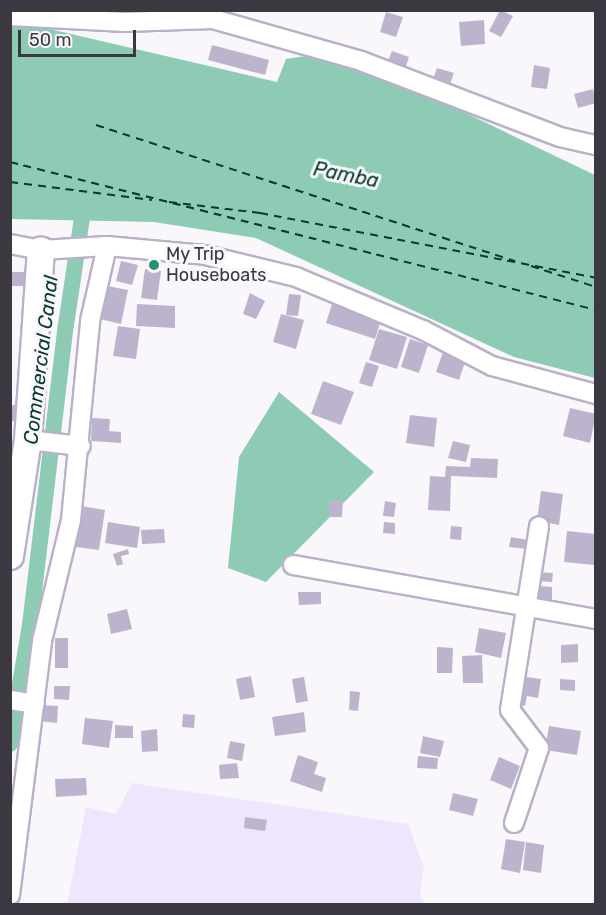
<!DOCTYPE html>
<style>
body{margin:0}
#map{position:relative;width:606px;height:915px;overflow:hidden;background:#f9f7fc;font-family:Rubik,sans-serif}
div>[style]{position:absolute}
.green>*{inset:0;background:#eee6fd}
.water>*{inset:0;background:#8dcbb4}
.canal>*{height:16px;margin:-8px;padding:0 8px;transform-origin:8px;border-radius:8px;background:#8dcbb4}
.ferry>*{height:1.5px;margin-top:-0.75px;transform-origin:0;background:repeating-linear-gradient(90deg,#033b2c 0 8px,transparent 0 14px)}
.building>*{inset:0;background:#bcb4cc}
.roads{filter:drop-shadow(2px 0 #bab1c9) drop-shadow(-2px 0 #bab1c9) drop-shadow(0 2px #bab1c9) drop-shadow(0 -2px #bab1c9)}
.street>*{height:18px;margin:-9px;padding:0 9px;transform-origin:9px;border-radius:9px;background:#fff}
.secondary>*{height:26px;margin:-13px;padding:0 13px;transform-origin:13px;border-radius:13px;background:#fff}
.dots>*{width:16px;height:16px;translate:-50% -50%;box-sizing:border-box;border:3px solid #f9f7fc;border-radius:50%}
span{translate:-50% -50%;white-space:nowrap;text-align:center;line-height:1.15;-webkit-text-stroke:6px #f9f7fc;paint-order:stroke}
.poi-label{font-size:18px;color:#3b3842}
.left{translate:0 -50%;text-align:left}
.water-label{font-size:20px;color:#033b2c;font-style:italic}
.frame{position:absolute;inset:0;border:12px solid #3b3842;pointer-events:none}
.scale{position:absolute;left:18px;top:30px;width:118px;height:27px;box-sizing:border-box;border:3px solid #3b3842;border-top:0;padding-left:8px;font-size:18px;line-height:21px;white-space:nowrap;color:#3b3842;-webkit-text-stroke:4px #f9f7fc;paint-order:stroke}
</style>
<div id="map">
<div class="green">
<i style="clip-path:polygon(132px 783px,408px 824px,424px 867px,420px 893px,424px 904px,67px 904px,86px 807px,116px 814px)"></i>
</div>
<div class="water">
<i style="clip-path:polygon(11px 27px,41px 27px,277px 82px,286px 59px,313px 55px,388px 76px,595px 175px,595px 378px,514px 357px,256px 238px,154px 222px,11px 219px)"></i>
<i style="clip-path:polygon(279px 392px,374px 472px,266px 582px,228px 568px,239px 457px)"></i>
</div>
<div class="canal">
<i style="left:10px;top:744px;width:121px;rotate:-80.5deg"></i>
<i style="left:30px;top:625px;width:302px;rotate:-83.2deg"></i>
<i style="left:66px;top:325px;width:128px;rotate:-81.5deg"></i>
</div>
<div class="ferry">
<i style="left:96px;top:125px;width:441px;rotate:18deg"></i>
<i style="left:10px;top:162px;width:604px;rotate:14.17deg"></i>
<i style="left:10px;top:182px;width:143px;rotate:7.2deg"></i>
<i style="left:169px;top:202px;width:92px;rotate:6.9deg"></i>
<i style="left:260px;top:213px;width:342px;rotate:10.9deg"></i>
<i style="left:531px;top:266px;width:68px;rotate:17.9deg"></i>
</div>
<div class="building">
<i style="clip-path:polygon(500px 10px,513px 16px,501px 37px,489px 31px)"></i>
<i style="clip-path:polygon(386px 12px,403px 17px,396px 37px,380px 32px)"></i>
<i style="clip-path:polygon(484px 20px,485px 44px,461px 46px,459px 22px)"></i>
<i style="clip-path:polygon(212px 45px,269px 60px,265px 75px,208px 60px)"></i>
<i style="clip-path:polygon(392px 51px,409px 57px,404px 72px,386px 66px)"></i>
<i style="clip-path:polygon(534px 65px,550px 68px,547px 89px,531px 87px)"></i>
<i style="clip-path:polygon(437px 68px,454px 73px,449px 87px,432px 82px)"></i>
<i style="clip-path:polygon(593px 89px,596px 103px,578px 108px,574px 94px)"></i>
<i style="clip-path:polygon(121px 261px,138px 265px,132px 285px,116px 281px)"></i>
<i style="clip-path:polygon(145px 269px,161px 271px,157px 300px,141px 298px)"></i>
<i style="clip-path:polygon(10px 272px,26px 272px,26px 286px,10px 286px)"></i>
<i style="clip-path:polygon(107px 286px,128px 290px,121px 324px,100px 319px)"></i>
<i style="clip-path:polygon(250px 293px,265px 301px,256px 319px,243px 314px)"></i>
<i style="clip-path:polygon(289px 294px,301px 295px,298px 316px,286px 315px)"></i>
<i style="clip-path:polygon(333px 301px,382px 317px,375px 339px,326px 323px)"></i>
<i style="clip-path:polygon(137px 304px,175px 306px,175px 328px,136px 326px)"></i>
<i style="clip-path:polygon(281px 314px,304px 320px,296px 349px,273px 342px)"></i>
<i style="clip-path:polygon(118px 326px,140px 329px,136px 359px,113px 356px)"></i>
<i style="clip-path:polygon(379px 329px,407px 337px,397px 369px,369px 360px)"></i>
<i style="clip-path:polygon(410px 339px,428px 345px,419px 373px,401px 367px)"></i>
<i style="clip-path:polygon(443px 352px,466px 359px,459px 380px,436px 372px)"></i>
<i style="clip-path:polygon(366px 362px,379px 366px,372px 387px,359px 383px)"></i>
<i style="clip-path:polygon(323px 381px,354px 392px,341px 425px,311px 414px)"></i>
<i style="clip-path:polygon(10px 405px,23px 405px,22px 422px,10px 421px)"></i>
<i style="clip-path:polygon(570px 408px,596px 414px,590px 443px,563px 436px)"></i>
<i style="clip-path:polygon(410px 415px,437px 418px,434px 447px,406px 443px)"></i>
<i style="clip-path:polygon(92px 418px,110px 419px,109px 431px,121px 432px,121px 443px,91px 441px)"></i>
<i style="clip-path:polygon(453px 441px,470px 445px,466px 462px,448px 458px)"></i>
<i style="clip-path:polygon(471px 458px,498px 459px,497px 478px,451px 476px,450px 511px,428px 510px,430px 476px,445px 477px,446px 466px,470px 467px)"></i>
<i style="clip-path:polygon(541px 491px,563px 494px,559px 525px,537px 521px)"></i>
<i style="clip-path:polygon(329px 500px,343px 500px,342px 517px,329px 517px)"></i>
<i style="clip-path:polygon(385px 501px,396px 503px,394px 517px,383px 516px)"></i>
<i style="clip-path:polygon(75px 505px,105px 510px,99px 550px,69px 546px)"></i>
<i style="clip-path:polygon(108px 522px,140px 527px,137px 548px,105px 543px)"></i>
<i style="clip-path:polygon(384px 522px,395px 523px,395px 534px,383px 533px)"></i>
<i style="clip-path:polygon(451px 526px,462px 527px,461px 540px,450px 539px)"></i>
<i style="clip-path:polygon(164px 529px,165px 543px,142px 544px,141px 530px)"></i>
<i style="clip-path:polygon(567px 531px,596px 534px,595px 565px,564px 562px)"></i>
<i style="clip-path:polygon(511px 537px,528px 540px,527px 549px,509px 547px)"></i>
<i style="clip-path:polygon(128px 549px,129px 554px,121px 556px,123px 564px,117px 566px,113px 554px)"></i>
<i style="clip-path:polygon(537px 572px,553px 573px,552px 582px,536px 581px)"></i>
<i style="clip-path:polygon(537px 586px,552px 587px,552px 600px,537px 599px)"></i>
<i style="clip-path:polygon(298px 592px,321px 592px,321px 604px,299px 605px)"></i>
<i style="clip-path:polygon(127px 609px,132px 629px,111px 634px,107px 614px)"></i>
<i style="clip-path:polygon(479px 628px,506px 633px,501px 658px,475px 652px)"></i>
<i style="clip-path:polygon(55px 638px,68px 638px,68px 668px,55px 668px)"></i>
<i style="clip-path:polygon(578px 644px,578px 662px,561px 663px,561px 645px)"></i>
<i style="clip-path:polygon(437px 647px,453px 648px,452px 673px,437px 673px)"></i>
<i style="clip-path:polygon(482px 655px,483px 683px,463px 683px,462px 656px)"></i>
<i style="clip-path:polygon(251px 676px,255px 697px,240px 700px,236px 679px)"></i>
<i style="clip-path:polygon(520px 676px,541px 679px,538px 698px,527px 696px,525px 706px,517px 705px)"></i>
<i style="clip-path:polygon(304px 677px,308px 701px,296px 703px,292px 679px)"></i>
<i style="clip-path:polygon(560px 679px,575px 680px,575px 691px,560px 690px)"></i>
<i style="clip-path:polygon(54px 686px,70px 686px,69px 700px,54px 699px)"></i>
<i style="clip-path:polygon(350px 691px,360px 692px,358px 711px,349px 710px)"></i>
<i style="clip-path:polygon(40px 705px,58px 706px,57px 723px,39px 721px)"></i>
<i style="clip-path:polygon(304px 712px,306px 732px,275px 736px,272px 717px)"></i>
<i style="clip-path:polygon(183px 714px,195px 715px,194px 728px,182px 727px)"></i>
<i style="clip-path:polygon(85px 718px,113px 721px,109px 748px,82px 744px)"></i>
<i style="clip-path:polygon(115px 725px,133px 726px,133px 738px,115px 738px)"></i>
<i style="clip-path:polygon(549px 726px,581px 731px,577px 755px,545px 750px)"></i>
<i style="clip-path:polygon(157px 729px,158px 751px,142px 752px,141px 731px)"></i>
<i style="clip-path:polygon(423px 736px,444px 741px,440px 757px,420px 753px)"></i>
<i style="clip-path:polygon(230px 741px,245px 744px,242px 761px,227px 758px)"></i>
<i style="clip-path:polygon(298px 755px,318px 762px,314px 774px,326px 778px,322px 792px,290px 781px)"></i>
<i style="clip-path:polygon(418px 756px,438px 758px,437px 769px,417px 768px)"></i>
<i style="clip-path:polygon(499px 757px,520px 766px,511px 789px,490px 780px)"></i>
<i style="clip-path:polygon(237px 763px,239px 778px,220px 779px,219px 765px)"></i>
<i style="clip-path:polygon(86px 778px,87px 795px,56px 797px,55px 779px)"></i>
<i style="clip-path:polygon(453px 793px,478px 799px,473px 816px,449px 810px)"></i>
<i style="clip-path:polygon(245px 817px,267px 820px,265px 831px,244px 828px)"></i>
<i style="clip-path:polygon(506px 839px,525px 842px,520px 873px,501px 869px)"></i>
<i style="clip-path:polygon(526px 842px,544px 845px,541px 873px,523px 870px)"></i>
</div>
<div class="roads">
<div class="street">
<i style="left:10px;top:16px;width:115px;rotate:3deg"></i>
<i style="left:125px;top:22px;width:88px;rotate:-2deg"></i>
<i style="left:213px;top:19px;width:154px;rotate:15.8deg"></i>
<i style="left:361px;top:61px;width:213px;rotate:20.9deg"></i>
<i style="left:560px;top:137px;width:37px;rotate:13deg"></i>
<i style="left:10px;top:244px;width:32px;rotate:11deg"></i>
<i style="left:41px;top:250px;width:66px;rotate:-3.5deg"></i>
<i style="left:107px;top:246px;width:98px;rotate:5.2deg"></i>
<i style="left:205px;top:255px;width:94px;rotate:13.6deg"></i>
<i style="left:296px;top:277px;width:138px;rotate:22.7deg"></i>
<i style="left:423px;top:330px;width:78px;rotate:27.6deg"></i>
<i style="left:492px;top:366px;width:108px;rotate:15.1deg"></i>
<i style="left:28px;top:440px;width:53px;rotate:6.5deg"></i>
<i style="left:293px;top:565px;width:308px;rotate:10.1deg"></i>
<i style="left:10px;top:700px;width:25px;rotate:9deg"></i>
<i style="left:514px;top:823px;width:79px;rotate:-71.6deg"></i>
<i style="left:539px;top:748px;width:48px;rotate:-127.3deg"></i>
<i style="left:510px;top:710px;width:186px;rotate:-81deg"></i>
<i style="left:10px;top:895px;width:256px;rotate:-82.8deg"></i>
<i style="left:42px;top:641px;width:124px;rotate:-76.5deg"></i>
<i style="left:71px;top:520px;width:200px;rotate:-84.5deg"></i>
<i style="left:90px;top:321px;width:77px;rotate:-77.2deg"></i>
</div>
<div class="secondary">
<i style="left:10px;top:556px;width:117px;rotate:-81.2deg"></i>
<i style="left:28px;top:440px;width:190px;rotate:-86.1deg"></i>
</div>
</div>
<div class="dots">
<i style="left:154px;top:265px;background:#249272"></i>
</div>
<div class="poi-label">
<span class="left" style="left:166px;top:265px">My Trip<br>Houseboats</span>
</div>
<div class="water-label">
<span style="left:346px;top:175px;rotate:11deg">Pamba</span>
<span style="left:41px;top:360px;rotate:-83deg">Commercial Canal</span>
</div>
<div class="frame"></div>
<div class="scale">50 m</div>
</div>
